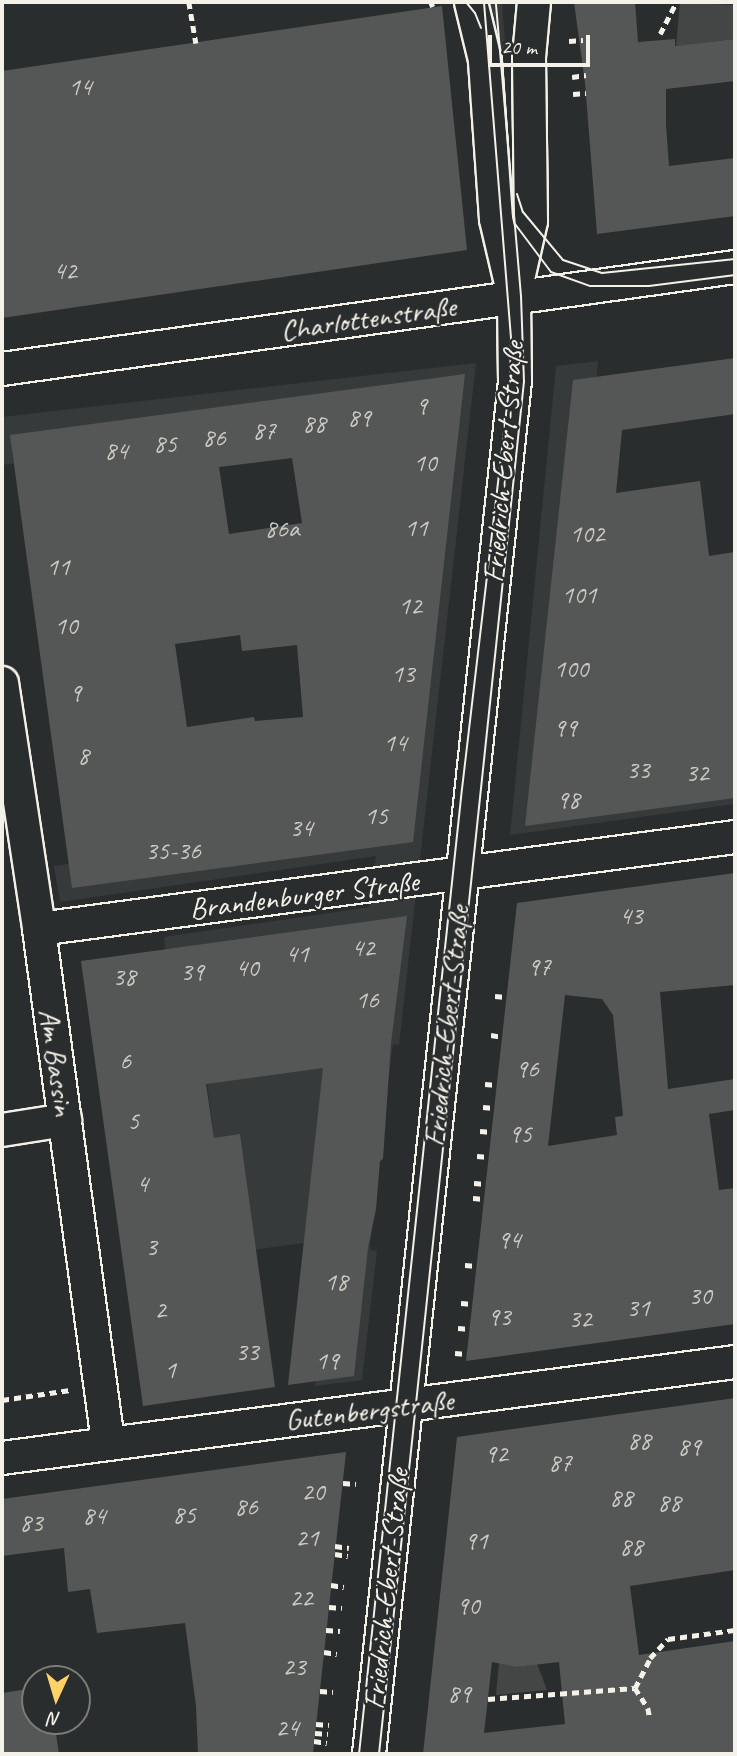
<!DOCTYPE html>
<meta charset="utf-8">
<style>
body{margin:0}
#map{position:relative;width:737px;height:1756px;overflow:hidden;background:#2a2d2e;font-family:Caveat,sans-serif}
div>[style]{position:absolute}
.built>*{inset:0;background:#373a3a}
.green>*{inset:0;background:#444645}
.building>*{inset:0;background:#555756}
.path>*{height:4.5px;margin-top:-2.25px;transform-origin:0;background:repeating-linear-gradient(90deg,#f4f1e8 0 7px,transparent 0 12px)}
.roads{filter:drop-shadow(2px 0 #f4f1e8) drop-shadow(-2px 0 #f4f1e8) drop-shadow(0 2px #f4f1e8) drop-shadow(0 -2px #f4f1e8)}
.minor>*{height:32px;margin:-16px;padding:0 16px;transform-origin:16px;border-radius:16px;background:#2a2d2e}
.tram>*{height:2px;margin:-1px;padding:0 1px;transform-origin:1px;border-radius:1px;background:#f4f1e8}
span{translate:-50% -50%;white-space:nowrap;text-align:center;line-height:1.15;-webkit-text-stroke:5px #2a2d2e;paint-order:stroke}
.number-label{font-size:26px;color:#cccac4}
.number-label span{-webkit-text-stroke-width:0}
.street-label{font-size:30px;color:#f4f1e8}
.frame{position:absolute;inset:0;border:4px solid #f4f1e8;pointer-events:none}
.north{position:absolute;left:21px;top:1665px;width:70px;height:70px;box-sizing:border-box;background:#2a2d2e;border:2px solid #7b7b78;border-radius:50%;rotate:184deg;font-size:19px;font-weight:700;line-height:28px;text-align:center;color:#f4f1e8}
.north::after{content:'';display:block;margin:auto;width:24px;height:32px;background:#ffd166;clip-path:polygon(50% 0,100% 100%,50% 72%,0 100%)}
.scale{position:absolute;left:488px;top:35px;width:102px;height:32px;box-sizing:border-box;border:4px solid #f4f1e8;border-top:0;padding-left:9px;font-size:21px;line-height:24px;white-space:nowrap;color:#f4f1e8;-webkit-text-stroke:5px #2a2d2e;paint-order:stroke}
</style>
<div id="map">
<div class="built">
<i style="clip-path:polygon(483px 2px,502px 2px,506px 55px,495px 55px)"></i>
<i style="clip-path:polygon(598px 361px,560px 788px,735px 766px,735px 804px,510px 835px,556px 366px)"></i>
<i style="clip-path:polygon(476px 363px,399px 1045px,393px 1044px,392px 1050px,370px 1245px,371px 1250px,377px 1251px,362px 1380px,315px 1386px,331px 1247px,303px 1243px,230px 1253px,206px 1077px,169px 975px,164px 937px,370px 907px,376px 856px,60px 902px,54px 866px,380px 823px,428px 408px,2px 465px,2px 417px)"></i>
</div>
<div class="green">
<i style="clip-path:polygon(680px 2px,735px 5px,735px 39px,676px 46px)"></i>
<i style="clip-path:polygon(499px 1663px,516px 1667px,537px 1664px,547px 1690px,496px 1695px)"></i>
</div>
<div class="building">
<i style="clip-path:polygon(574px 2px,635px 2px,638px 42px,675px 39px,675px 46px,735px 39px,735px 81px,666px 89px,666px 125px,669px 166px,735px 158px,735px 216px,597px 234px,585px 83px)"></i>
<i style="clip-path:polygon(442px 6px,467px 250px,2px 318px,2px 71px)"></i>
<i style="clip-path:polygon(735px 358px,735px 414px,622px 430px,616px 493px,700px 481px,709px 556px,735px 552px,735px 798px,525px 826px,573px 380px)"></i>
<i style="clip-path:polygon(evenodd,465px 374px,413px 842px,72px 888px,10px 435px,465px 374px,292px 458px,302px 523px,229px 534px,219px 467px,292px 458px,465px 374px,240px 635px,242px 651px,297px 645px,303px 717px,255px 721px,254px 717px,187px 727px,175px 644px,240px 635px)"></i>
<i style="clip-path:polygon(evenodd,735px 873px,735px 985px,660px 992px,668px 1089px,735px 1079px,735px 1110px,709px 1114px,719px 1190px,735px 1188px,735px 1324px,466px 1361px,517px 903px,735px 873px,565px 995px,602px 999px,613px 1015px,623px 1116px,615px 1117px,617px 1135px,548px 1146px,565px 995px)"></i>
<i style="clip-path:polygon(407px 916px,391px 1043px,383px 1159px,380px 1161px,376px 1209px,368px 1248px,354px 1376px,288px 1385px,323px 1068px,206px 1084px,214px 1138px,240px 1134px,275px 1387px,143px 1406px,81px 961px)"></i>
<i style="clip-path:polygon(evenodd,735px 1398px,735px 1570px,630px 1586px,639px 1655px,735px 1641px,735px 1754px,423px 1754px,457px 1437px,735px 1398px,492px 1662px,516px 1667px,559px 1662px,565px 1724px,484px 1733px,492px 1662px)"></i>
<i style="clip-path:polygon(346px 1452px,313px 1754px,198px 1754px,196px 1706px,185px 1623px,97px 1633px,90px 1589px,68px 1592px,64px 1548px,2px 1556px,2px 1499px)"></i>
<i style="clip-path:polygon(35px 1688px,35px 1721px,54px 1721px,59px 1754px,2px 1754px,2px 1693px)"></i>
</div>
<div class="path">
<i style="left:189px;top:2px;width:42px;rotate:80.3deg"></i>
<i style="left:431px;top:2px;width:5px;rotate:68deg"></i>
<i style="left:660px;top:34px;width:36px;rotate:-63deg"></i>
<i style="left:569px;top:41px;width:14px;rotate:-4deg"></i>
<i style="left:572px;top:77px;width:14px;rotate:-8deg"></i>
<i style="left:573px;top:94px;width:13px;rotate:-4deg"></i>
<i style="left:495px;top:996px;width:11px;rotate:5deg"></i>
<i style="left:491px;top:1035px;width:11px;rotate:10deg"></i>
<i style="left:485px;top:1084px;width:12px;rotate:5deg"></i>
<i style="left:483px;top:1107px;width:11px;rotate:5deg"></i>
<i style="left:480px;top:1131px;width:12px;rotate:5deg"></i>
<i style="left:477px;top:1156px;width:12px;rotate:5deg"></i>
<i style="left:474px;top:1183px;width:12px;rotate:5deg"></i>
<i style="left:473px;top:1198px;width:11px;rotate:5deg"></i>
<i style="left:465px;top:1265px;width:12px;rotate:5deg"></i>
<i style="left:461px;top:1303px;width:12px;rotate:5deg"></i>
<i style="left:458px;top:1328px;width:12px;rotate:5deg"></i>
<i style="left:455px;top:1353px;width:12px;rotate:5deg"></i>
<i style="left:2px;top:1400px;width:69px;rotate:-8.4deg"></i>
<i style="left:343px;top:1483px;width:13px;rotate:4deg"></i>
<i style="left:335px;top:1546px;width:14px;rotate:8deg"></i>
<i style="left:335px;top:1554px;width:13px;rotate:9deg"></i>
<i style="left:331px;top:1585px;width:13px;rotate:9deg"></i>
<i style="left:329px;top:1607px;width:13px;rotate:4deg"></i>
<i style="left:326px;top:1630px;width:14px;rotate:4deg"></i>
<i style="left:324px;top:1652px;width:13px;rotate:9deg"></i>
<i style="left:635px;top:1688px;width:34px;rotate:-63deg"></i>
<i style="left:650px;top:1658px;width:26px;rotate:-47deg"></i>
<i style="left:668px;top:1639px;width:68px;rotate:-7.7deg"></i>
<i style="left:635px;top:1688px;width:24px;rotate:57deg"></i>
<i style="left:648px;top:1708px;width:10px;rotate:79deg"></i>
<i style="left:320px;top:1691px;width:13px;rotate:4deg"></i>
<i style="left:488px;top:1699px;width:147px;rotate:-4.3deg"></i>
<i style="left:316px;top:1724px;width:13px;rotate:4deg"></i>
<i style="left:315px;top:1733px;width:13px;rotate:4deg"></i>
<i style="left:314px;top:1741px;width:13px;rotate:9deg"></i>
</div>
<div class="roads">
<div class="minor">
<i style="left:516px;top:288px;width:69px;rotate:-77.4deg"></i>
<i style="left:531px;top:221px;width:164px;rotate:-90.7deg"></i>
<i style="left:529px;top:57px;width:55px;rotate:-84.8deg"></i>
<i style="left:2px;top:369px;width:740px;rotate:-7.92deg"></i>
<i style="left:2px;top:683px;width:249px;rotate:81.4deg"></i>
<i style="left:39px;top:929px;width:518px;rotate:82.34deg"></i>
<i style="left:39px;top:929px;width:702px;rotate:-7.53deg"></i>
<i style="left:2px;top:1130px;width:64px;rotate:-9deg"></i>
<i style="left:2px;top:1458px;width:739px;rotate:-7.46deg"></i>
<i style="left:369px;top:1754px;width:1381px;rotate:-83.93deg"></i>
<i style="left:515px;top:381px;width:85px;rotate:-90.7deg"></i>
<i style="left:514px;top:296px;width:79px;rotate:-103.2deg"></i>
<i style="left:496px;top:219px;width:159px;rotate:-94deg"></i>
<i style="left:485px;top:60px;width:60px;rotate:-103.6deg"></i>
</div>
</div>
<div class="tram">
<i style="left:466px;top:2px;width:14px;rotate:51deg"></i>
<i style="left:475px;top:13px;width:16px;rotate:68deg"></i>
<i style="left:517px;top:194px;width:19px;rotate:72deg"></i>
<i style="left:523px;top:212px;width:62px;rotate:50.2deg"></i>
<i style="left:563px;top:260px;width:41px;rotate:18.4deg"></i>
<i style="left:602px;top:273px;width:134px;rotate:-6deg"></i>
<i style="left:515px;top:224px;width:60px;rotate:53.1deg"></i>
<i style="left:551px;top:272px;width:41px;rotate:19.7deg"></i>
<i style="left:590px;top:286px;width:59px"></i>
<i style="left:649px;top:286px;width:87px;rotate:-7.3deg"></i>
<i style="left:359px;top:1754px;width:970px;rotate:-83.91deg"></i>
<i style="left:462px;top:789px;width:411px;rotate:-83.3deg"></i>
<i style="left:510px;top:381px;width:43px;rotate:-88.7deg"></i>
<i style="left:511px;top:338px;width:337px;rotate:-94.6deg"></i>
<i style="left:379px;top:1754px;width:1380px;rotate:-83.97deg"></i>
<i style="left:524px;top:382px;width:86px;rotate:-92deg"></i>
<i style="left:521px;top:296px;width:295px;rotate:-94.9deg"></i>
</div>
<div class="number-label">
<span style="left:80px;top:87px">14</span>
<span style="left:65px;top:271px">42</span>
<span style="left:421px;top:406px">9</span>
<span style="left:359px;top:418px">89</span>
<span style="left:314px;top:424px">88</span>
<span style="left:264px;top:431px">87</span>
<span style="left:214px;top:438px">86</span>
<span style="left:165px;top:444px">85</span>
<span style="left:116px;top:451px">84</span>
<span style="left:425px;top:463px">10</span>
<span style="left:416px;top:528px">11</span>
<span style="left:282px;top:529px">86a</span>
<span style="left:587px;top:534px">102</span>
<span style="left:58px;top:567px">11</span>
<span style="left:579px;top:595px">101</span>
<span style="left:410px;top:606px">12</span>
<span style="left:66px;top:626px">10</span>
<span style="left:571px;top:669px">100</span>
<span style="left:403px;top:674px">13</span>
<span style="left:75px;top:693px">9</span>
<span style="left:565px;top:728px">99</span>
<span style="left:395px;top:743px">14</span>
<span style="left:83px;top:756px">8</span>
<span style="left:638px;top:770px">33</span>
<span style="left:697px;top:773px">32</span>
<span style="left:568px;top:800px">98</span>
<span style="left:376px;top:816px">15</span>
<span style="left:301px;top:828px">34</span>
<span style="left:173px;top:851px">35-36</span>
<span style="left:631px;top:916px">43</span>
<span style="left:363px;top:948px">42</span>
<span style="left:297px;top:954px">41</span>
<span style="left:539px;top:967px">97</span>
<span style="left:247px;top:968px">40</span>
<span style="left:192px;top:972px">39</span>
<span style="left:124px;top:977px">38</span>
<span style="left:367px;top:1000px">16</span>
<span style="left:125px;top:1061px">6</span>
<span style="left:527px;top:1069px">96</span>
<span style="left:133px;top:1121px">5</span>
<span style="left:520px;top:1134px">95</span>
<span style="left:142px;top:1184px">4</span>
<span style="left:509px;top:1240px">94</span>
<span style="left:151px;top:1247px">3</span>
<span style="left:336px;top:1282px">18</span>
<span style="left:700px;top:1296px">30</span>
<span style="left:638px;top:1308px">31</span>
<span style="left:160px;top:1310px">2</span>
<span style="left:499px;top:1317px">93</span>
<span style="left:580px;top:1319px">32</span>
<span style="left:247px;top:1352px">33</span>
<span style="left:327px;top:1361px">19</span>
<span style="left:170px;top:1370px">1</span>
<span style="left:639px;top:1441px">88</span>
<span style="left:689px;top:1447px">89</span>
<span style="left:496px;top:1454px">92</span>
<span style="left:560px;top:1463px">87</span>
<span style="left:313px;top:1492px">20</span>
<span style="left:621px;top:1498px">88</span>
<span style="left:669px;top:1503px">88</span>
<span style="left:246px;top:1507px">86</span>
<span style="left:184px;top:1515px">85</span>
<span style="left:94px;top:1516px">84</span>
<span style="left:31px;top:1523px">83</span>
<span style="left:307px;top:1538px">21</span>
<span style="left:476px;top:1541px">91</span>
<span style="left:631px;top:1547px">88</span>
<span style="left:301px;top:1598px">22</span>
<span style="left:468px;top:1606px">90</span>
<span style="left:294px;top:1667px">23</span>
<span style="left:459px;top:1694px">89</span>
<span style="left:287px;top:1728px">24</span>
</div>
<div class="street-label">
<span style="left:368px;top:318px;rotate:-8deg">Charlottenstraße</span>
<span style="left:503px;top:462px;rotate:-85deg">Friedrich-Ebert-Straße</span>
<span style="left:304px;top:895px;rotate:-7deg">Brandenburger Straße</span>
<span style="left:446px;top:1026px;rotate:-84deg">Friedrich-Ebert-Straße</span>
<span style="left:57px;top:1062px;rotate:82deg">Am Bassin</span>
<span style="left:369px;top:1410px;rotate:-7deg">Gutenbergstraße</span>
<span style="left:386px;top:1589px;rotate:-84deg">Friedrich-Ebert-Straße</span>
</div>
<div class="frame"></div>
<div class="north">N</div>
<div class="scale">20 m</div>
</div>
